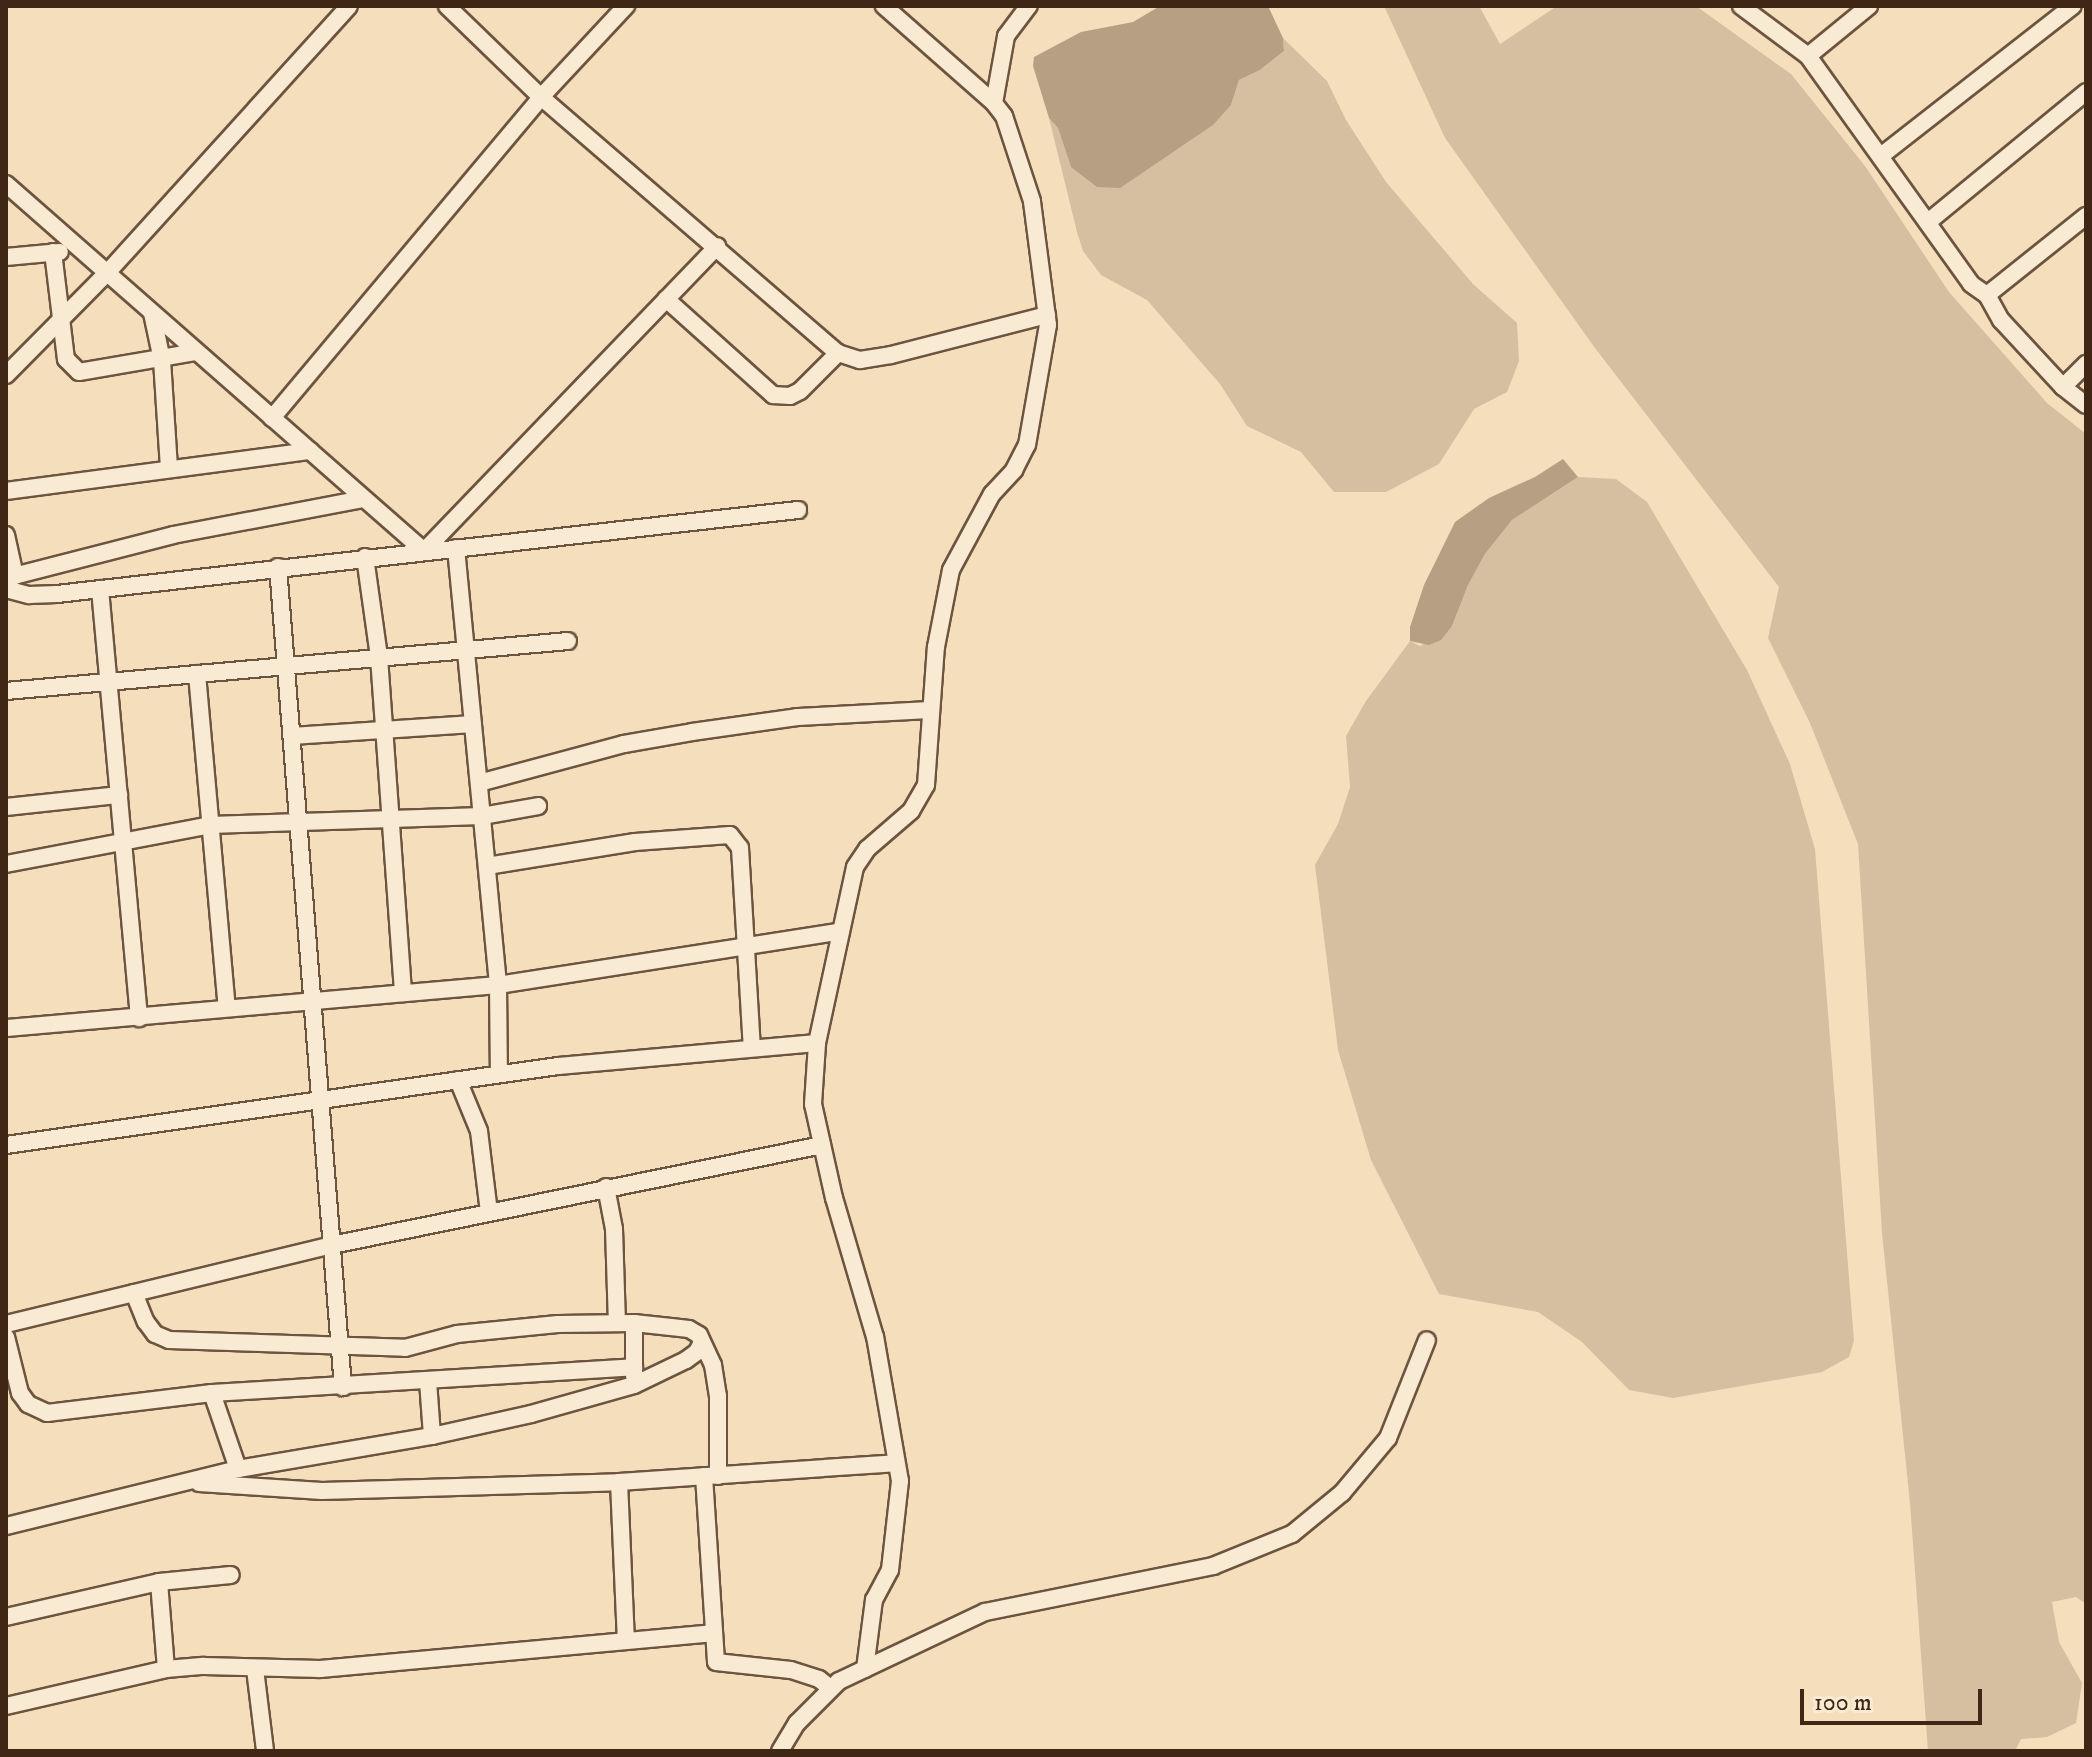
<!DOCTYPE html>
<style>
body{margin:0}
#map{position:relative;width:2092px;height:1757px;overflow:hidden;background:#f4debc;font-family:"IM FELL DW Pica",serif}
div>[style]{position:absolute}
.green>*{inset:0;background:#d5bfa0}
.water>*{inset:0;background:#b79f83}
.roads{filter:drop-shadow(2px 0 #6d543f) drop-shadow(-2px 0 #6d543f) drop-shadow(0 2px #6d543f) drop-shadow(0 -2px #6d543f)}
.minor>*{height:16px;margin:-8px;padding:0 8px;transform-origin:8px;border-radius:8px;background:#f8ead3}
span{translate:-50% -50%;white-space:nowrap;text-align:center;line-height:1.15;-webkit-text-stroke:8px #f8ead3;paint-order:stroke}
.frame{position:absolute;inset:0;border:8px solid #402615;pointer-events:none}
.scale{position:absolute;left:1800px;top:1689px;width:182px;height:36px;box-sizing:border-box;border:4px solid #402615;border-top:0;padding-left:10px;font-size:24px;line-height:28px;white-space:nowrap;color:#402615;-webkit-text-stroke:6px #f8ead3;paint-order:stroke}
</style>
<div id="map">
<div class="green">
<i style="clip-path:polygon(1384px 6px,1479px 6px,1500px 44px,1557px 6px,1696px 6px,1791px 74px,1865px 166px,1949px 292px,2047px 403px,2086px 434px,2086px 1604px,2076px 1597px,2052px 1602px,2059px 1642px,2082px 1683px,2076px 1723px,2047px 1737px,2021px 1739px,2015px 1751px,1928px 1751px,1910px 1503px,1882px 1233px,1858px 844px,1810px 723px,1768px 638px,1779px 587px,1595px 348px,1445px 138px)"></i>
<i style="clip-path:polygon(1283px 38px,1327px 81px,1346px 120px,1386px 182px,1473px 284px,1517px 323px,1519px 361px,1507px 392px,1474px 409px,1439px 464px,1386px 492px,1334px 492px,1301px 452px,1247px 426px,1220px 384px,1147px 300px,1101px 275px,1083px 251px,1077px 232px,1049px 118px,1058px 128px,1071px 167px,1231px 105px,1239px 80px,1260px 70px,1284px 51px)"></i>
<i style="clip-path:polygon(1578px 477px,1616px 479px,1647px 502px,1747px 670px,1790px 764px,1815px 849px,1854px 1341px,1849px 1357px,1822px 1372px,1673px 1398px,1629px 1390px,1582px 1342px,1538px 1312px,1439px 1294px,1371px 1160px,1338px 1050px,1315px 865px,1338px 824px,1350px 787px,1346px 736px,1366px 701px,1410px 641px,1420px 646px,1452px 626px,1468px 585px,1485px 554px,1512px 520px)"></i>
</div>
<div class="water">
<i style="clip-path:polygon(1160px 6px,1268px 6px,1283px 38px,1284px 51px,1260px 70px,1239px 80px,1231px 105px,1213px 125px,1120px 188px,1097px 187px,1071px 167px,1058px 128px,1049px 118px,1033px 66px,1034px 57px,1081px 32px,1133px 22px)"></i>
<i style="clip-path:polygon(1563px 459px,1578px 477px,1512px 520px,1485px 554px,1468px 585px,1452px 626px,1441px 640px,1429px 645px,1410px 641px,1410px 627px,1424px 585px,1455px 522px,1489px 498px,1535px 477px)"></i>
</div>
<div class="roads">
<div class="minor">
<i style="left:447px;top:6px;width:131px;rotate:44.1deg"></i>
<i style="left:541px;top:97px;width:392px;rotate:40.8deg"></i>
<i style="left:838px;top:353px;width:23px;rotate:18deg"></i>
<i style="left:860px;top:360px;width:31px;rotate:-9deg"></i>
<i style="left:891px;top:355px;width:161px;rotate:-14.4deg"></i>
<i style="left:1741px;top:6px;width:84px;rotate:36.7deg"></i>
<i style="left:1808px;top:56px;width:280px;rotate:54.4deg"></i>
<i style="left:1971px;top:284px;width:19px;rotate:35deg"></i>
<i style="left:1987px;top:295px;width:29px;rotate:61deg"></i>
<i style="left:2001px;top:320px;width:91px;rotate:47.2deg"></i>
<i style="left:2063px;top:387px;width:29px;rotate:38deg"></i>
<i style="left:1808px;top:56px;width:79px;rotate:-39.3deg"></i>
<i style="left:994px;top:103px;width:68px;rotate:-79.8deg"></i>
<i style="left:1006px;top:36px;width:38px;rotate:-53deg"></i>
<i style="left:1882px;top:155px;width:242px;rotate:-38deg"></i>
<i style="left:6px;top:184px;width:556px;rotate:41.28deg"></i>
<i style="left:424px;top:551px;width:423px;rotate:-46.1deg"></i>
<i style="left:1928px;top:222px;width:205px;rotate:-39.4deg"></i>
<i style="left:53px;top:252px;width:108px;rotate:83.1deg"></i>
<i style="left:66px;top:359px;width:18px;rotate:45deg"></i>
<i style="left:79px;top:372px;width:119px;rotate:-9.7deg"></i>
<i style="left:6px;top:257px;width:54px;rotate:-5.3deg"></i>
<i style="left:1987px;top:295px;width:127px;rotate:-38.6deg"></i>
<i style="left:666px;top:299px;width:144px;rotate:41.9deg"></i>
<i style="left:773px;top:395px;width:17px;rotate:3deg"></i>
<i style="left:790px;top:396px;width:11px;rotate:-27deg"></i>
<i style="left:800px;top:391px;width:54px;rotate:-45deg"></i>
<i style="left:152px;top:313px;width:48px;rotate:78deg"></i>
<i style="left:162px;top:360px;width:107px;rotate:86.3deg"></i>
<i style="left:6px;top:375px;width:144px;rotate:-45.3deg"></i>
<i style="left:107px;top:273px;width:360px;rotate:-47.8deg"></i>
<i style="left:2063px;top:387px;width:33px;rotate:-45deg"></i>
<i style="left:272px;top:418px;width:419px;rotate:-50deg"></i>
<i style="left:541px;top:97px;width:125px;rotate:-47deg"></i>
<i style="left:6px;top:491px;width:307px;rotate:-7.5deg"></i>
<i style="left:6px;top:535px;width:42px;rotate:77.6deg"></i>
<i style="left:456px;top:548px;width:439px;rotate:84.5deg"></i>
<i style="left:498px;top:985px;width:89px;rotate:89.4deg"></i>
<i style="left:365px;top:557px;width:101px;rotate:82deg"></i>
<i style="left:379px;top:657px;width:337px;rotate:85.9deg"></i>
<i style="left:278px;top:567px;width:823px;rotate:85.47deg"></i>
<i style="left:6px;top:578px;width:172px;rotate:-14.4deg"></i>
<i style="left:173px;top:535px;width:194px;rotate:-10.7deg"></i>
<i style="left:6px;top:589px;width:24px;rotate:15deg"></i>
<i style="left:29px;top:595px;width:28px;rotate:-2deg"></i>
<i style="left:57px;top:594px;width:746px;rotate:-6.47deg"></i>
<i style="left:100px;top:589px;width:431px;rotate:84.8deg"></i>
<i style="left:197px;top:674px;width:335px;rotate:84.9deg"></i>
<i style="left:6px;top:691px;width:564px;rotate:-5.08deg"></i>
<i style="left:292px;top:736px;width:181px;rotate:-3.8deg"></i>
<i style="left:479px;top:783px;width:150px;rotate:-15.1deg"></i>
<i style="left:624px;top:744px;width:69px;rotate:-10deg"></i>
<i style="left:692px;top:732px;width:106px;rotate:-8.1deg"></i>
<i style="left:797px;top:717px;width:134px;rotate:-3deg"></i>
<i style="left:6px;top:807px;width:114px;rotate:-6.1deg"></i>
<i style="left:6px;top:864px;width:208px;rotate:-10.8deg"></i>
<i style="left:210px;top:825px;width:272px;rotate:-1.9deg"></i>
<i style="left:482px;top:816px;width:57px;rotate:-10.1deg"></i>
<i style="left:487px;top:866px;width:150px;rotate:-9.2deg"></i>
<i style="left:635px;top:842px;width:95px;rotate:-4.2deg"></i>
<i style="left:730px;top:835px;width:16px;rotate:52deg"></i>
<i style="left:740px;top:848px;width:200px;rotate:86.6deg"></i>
<i style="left:6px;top:1028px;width:494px;rotate:-5deg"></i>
<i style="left:498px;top:985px;width:347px;rotate:-8.9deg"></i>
<i style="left:458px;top:1080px;width:55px;rotate:67.6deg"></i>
<i style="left:479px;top:1131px;width:82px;rotate:83deg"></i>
<i style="left:6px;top:1145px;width:558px;rotate:-8.14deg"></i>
<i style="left:558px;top:1066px;width:260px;rotate:-5.1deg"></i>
<i style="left:606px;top:1187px;width:43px;rotate:79.2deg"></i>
<i style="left:614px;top:1229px;width:94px;rotate:88.2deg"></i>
<i style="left:134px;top:1293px;width:31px;rotate:68deg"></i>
<i style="left:146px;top:1322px;width:15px;rotate:53deg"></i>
<i style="left:155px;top:1334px;width:15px;rotate:23deg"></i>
<i style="left:169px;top:1340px;width:236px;rotate:1.9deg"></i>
<i style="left:405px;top:1348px;width:54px;rotate:-15.1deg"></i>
<i style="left:457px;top:1334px;width:101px;rotate:-5.7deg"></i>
<i style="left:558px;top:1324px;width:76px;rotate:-0.8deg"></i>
<i style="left:634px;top:1323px;width:55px;rotate:6.2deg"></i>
<i style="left:689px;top:1329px;width:12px;rotate:31deg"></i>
<i style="left:699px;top:1335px;width:33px;rotate:65deg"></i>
<i style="left:713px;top:1365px;width:31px;rotate:81deg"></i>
<i style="left:718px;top:1396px;width:80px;rotate:90deg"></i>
<i style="left:6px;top:1324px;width:335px;rotate:-13.6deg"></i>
<i style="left:332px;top:1245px;width:500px;rotate:-11.53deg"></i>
<i style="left:6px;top:1337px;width:58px;rotate:76deg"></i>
<i style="left:20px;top:1393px;width:14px;rotate:54deg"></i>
<i style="left:28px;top:1404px;width:21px;rotate:25deg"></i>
<i style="left:47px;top:1413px;width:166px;rotate:-6.9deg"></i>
<i style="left:212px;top:1393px;width:423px;rotate:-3.5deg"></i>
<i style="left:634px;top:1376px;width:53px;rotate:-90deg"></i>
<i style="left:428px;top:1381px;width:55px;rotate:85.8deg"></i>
<i style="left:212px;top:1393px;width:80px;rotate:71.1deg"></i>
<i style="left:704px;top:1476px;width:186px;rotate:86.3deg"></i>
<i style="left:716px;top:1662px;width:75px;rotate:6.1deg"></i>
<i style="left:791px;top:1670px;width:29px;rotate:18deg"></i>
<i style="left:819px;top:1679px;width:14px;rotate:39deg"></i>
<i style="left:619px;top:1482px;width:159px;rotate:87.5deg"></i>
<i style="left:199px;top:1483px;width:123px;rotate:3.7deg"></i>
<i style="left:322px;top:1491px;width:297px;rotate:-1.7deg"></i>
<i style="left:619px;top:1482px;width:277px;rotate:-3.9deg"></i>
<i style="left:6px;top:1526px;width:239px;rotate:-13.8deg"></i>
<i style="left:238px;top:1469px;width:197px;rotate:-9.7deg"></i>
<i style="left:432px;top:1436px;width:101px;rotate:-12.5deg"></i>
<i style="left:531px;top:1414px;width:107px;rotate:-15.7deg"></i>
<i style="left:634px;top:1385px;width:58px;rotate:-25.7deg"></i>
<i style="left:686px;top:1360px;width:14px;rotate:-36deg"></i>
<i style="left:697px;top:1352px;width:11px;rotate:-63deg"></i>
<i style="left:159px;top:1582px;width:87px;rotate:85.4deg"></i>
<i style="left:6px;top:1617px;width:157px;rotate:-12.9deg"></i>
<i style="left:159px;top:1582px;width:72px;rotate:-5.6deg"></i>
<i style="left:255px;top:1669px;width:83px;rotate:83deg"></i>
<i style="left:865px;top:1669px;width:70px;rotate:-82.6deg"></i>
<i style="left:874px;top:1600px;width:34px;rotate:-62deg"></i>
<i style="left:890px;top:1570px;width:90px;rotate:-83.6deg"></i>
<i style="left:900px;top:1481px;width:146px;rotate:-99.8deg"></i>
<i style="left:875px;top:1337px;width:145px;rotate:-106.4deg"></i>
<i style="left:834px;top:1198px;width:96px;rotate:-102.6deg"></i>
<i style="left:813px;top:1104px;width:61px;rotate:-86.2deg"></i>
<i style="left:817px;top:1043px;width:180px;rotate:-77.8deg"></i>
<i style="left:855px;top:867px;width:22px;rotate:-56deg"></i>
<i style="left:867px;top:849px;width:58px;rotate:-40.8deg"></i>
<i style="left:911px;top:811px;width:30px;rotate:-60deg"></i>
<i style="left:926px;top:785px;width:138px;rotate:-85.9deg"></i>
<i style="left:936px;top:647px;width:78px;rotate:-79deg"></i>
<i style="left:951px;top:570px;width:86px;rotate:-61.7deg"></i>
<i style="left:992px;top:494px;width:33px;rotate:-47deg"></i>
<i style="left:1014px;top:470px;width:28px;rotate:-63deg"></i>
<i style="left:1027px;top:445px;width:122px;rotate:-80.1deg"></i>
<i style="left:1048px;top:325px;width:125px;rotate:-97.4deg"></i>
<i style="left:1032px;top:201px;width:89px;rotate:-108.2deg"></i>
<i style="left:1004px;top:116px;width:16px;rotate:-128deg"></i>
<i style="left:994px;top:103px;width:147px;rotate:-138.6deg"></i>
<i style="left:6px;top:1706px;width:164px;rotate:-13deg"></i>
<i style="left:166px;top:1669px;width:38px;rotate:-5deg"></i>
<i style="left:204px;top:1666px;width:116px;rotate:1.5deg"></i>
<i style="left:320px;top:1669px;width:394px;rotate:-5.2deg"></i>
<i style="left:780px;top:1751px;width:33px;rotate:-59deg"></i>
<i style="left:797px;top:1723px;width:59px;rotate:-45deg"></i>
<i style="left:839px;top:1681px;width:161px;rotate:-25.3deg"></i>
<i style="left:985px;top:1612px;width:233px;rotate:-11.4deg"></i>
<i style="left:1213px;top:1566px;width:85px;rotate:-22.1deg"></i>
<i style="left:1292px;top:1534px;width:65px;rotate:-39.4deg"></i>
<i style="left:1342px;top:1493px;width:72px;rotate:-50.1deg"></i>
<i style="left:1388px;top:1438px;width:105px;rotate:-68.3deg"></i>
</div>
</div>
<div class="frame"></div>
<div class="scale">100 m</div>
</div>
